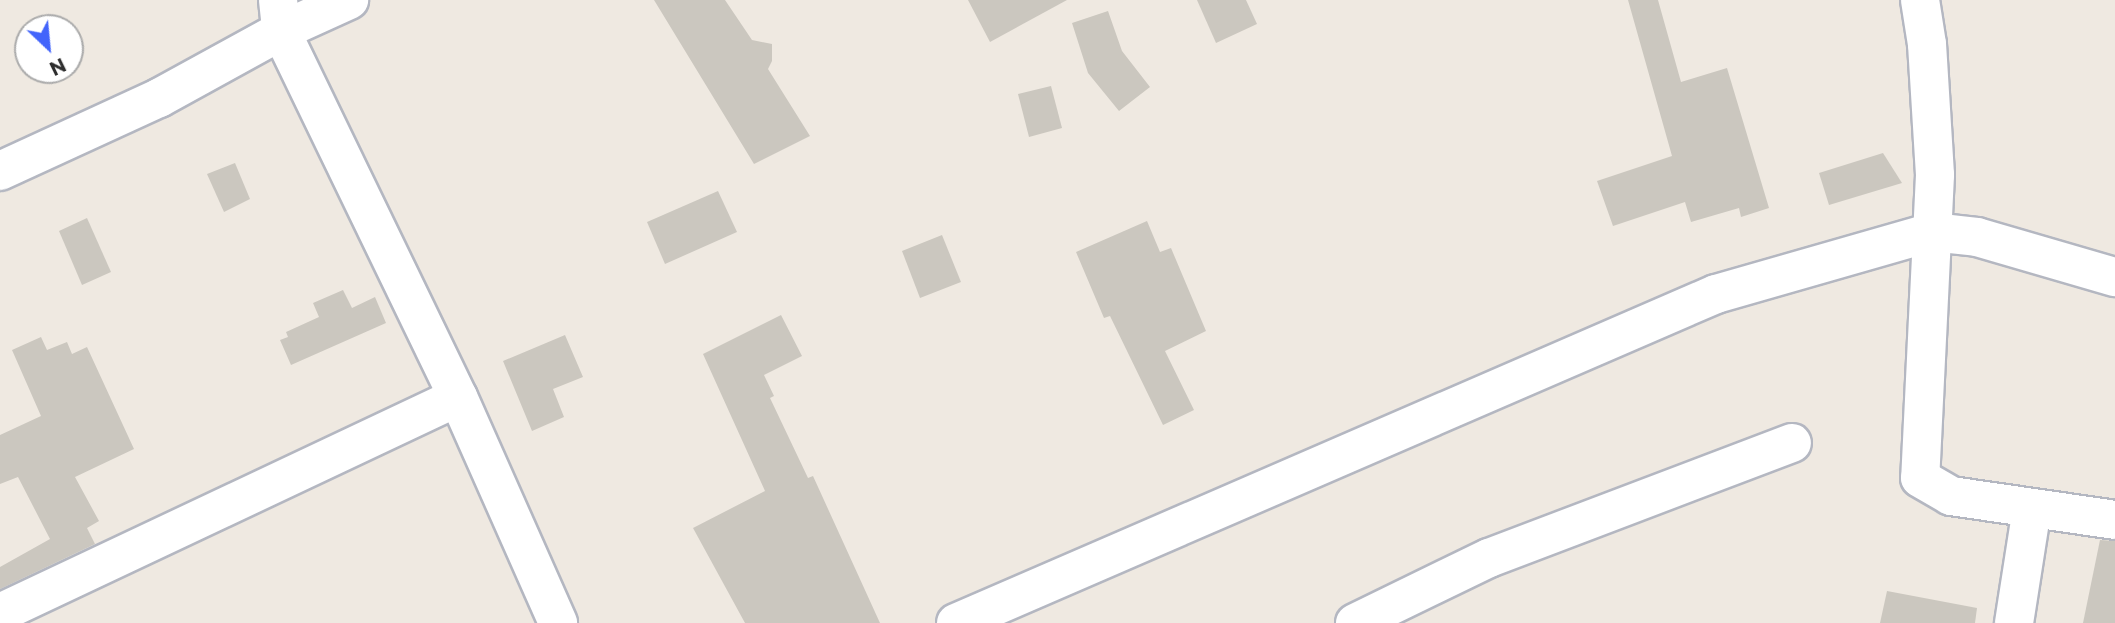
<!DOCTYPE html>
<style>
body{margin:0}
#map{position:relative;width:2115px;height:623px;overflow:hidden;background:#efe9e1;font-family:Montserrat,sans-serif}
div>[style]{position:absolute}
.building>*{inset:0;background:#cbc7bf}
.roads{filter:drop-shadow(2px 0 #b4b7c1) drop-shadow(-2px 0 #b4b7c1) drop-shadow(0 2px #b4b7c1) drop-shadow(0 -2px #b4b7c1)}
.minor>*{height:38px;margin:-19px;padding:0 19px;transform-origin:19px;border-radius:19px;background:#fff}
span{translate:-50% -50%;white-space:nowrap;text-align:center;line-height:1.15;-webkit-text-stroke:5px #fff;paint-order:stroke}
.north{position:absolute;left:14px;top:14px;width:70px;height:70px;box-sizing:border-box;background:#fff;border:2px solid #ababab;border-radius:50%;rotate:154deg;font-size:19px;font-weight:700;line-height:28px;text-align:center;color:#2e2e2e}
.north::after{content:'';display:block;margin:auto;width:24px;height:32px;background:#4264fb;clip-path:polygon(50% 0,100% 100%,50% 72%,0 100%)}
</style>
<div id="map">
<div class="building">
<i style="clip-path:polygon(654px 0,725px 0,752px 40px,772px 44px,772px 61px,768px 69px,810px 136px,754px 164px)"></i>
<i style="clip-path:polygon(968px 0,1067px 0,990px 42px)"></i>
<i style="clip-path:polygon(1197px 0,1246px 0,1257px 24px,1216px 43px)"></i>
<i style="clip-path:polygon(1628px 0,1658px 0,1681px 82px,1727px 68px,1769px 208px,1741px 217px,1739px 208px,1691px 222px,1685px 202px,1613px 226px,1597px 181px,1672px 156px)"></i>
<i style="clip-path:polygon(1108px 11px,1122px 51px,1150px 87px,1119px 111px,1088px 73px,1072px 23px)"></i>
<i style="clip-path:polygon(1051px 86px,1062px 128px,1029px 137px,1018px 94px)"></i>
<i style="clip-path:polygon(1883px 153px,1902px 183px,1829px 205px,1819px 173px)"></i>
<i style="clip-path:polygon(235px 163px,250px 199px,224px 212px,207px 174px)"></i>
<i style="clip-path:polygon(718px 191px,737px 232px,665px 264px,647px 222px)"></i>
<i style="clip-path:polygon(87px 218px,111px 272px,82px 285px,59px 231px)"></i>
<i style="clip-path:polygon(1147px 221px,1160px 252px,1171px 248px,1206px 331px,1165px 351px,1194px 410px,1163px 425px,1110px 316px,1104px 318px,1076px 252px)"></i>
<i style="clip-path:polygon(942px 235px,961px 282px,920px 298px,902px 251px)"></i>
<i style="clip-path:polygon(343px 290px,352px 308px,375px 297px,386px 323px,291px 365px,280px 340px,288px 337px,286px 332px,319px 317px,313px 303px)"></i>
<i style="clip-path:polygon(781px 315px,802px 356px,764px 375px,774px 396px,770px 398px,808px 478px,813px 476px,880px 623px,745px 623px,693px 528px,765px 491px,703px 354px)"></i>
<i style="clip-path:polygon(565px 335px,583px 377px,553px 389px,564px 417px,532px 431px,503px 361px)"></i>
<i style="clip-path:polygon(41px 337px,47px 350px,67px 342px,72px 354px,87px 347px,134px 449px,75px 477px,99px 521px,87px 528px,95px 544px,0 589px,0 567px,50px 539px,18px 477px,0 484px,0 435px,41px 416px,12px 350px)"></i>
<i style="clip-path:polygon(2100px 540px,2115px 541px,2115px 623px,2083px 623px)"></i>
<i style="clip-path:polygon(1887px 591px,1977px 608px,1975px 623px,1880px 623px)"></i>
</div>
<div class="roads">
<div class="minor">
<i style="left:278px;top:0;width:31px;rotate:84deg"></i>
<i style="left:281px;top:31px;width:407px;rotate:64.2deg"></i>
<i style="left:458px;top:397px;width:247px;rotate:66.1deg"></i>
<i style="left:1920px;top:0;width:45px;rotate:81deg"></i>
<i style="left:1927px;top:44px;width:131px;rotate:86.5deg"></i>
<i style="left:1935px;top:175px;width:303px;rotate:92.8deg"></i>
<i style="left:1920px;top:478px;width:36px;rotate:30deg"></i>
<i style="left:1951px;top:496px;width:166px;rotate:8.3deg"></i>
<i style="left:0;top:171px;width:175px;rotate:-24.7deg"></i>
<i style="left:159px;top:98px;width:139px;rotate:-28.8deg"></i>
<i style="left:281px;top:31px;width:75px;rotate:-24.5deg"></i>
<i style="left:0;top:613px;width:506px;rotate:-25.25deg"></i>
<i style="left:956px;top:623px;width:828px;rotate:-23.41deg"></i>
<i style="left:1716px;top:294px;width:225px;rotate:-16deg"></i>
<i style="left:1932px;top:232px;width:45px;rotate:6.3deg"></i>
<i style="left:1977px;top:237px;width:144px;rotate:16.2deg"></i>
<i style="left:1355px;top:623px;width:149px;rotate:-25.9deg"></i>
<i style="left:1489px;top:558px;width:324px;rotate:-20.8deg"></i>
<i style="left:2014px;top:623px;width:116px;rotate:-81.1deg"></i>
</div>
</div>
<div class="north">N</div>
</div>
